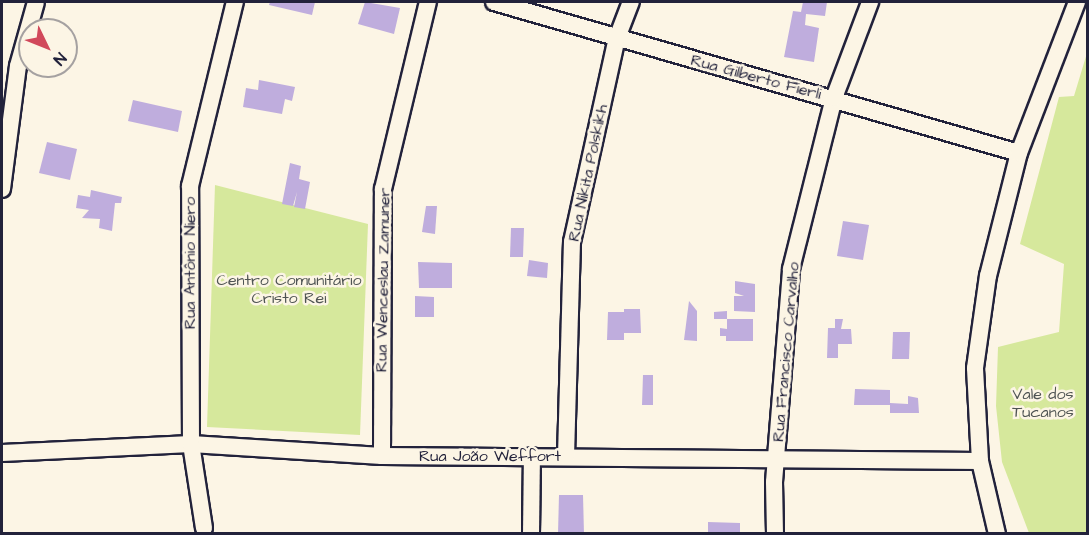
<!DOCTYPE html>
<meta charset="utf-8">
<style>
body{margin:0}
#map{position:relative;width:1089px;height:535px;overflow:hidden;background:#fcf5e5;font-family:"Architects Daughter",sans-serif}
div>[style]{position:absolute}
.green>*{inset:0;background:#d6e89c}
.building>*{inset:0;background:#bfaddd}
.roads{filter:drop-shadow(2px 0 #22223b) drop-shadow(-2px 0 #22223b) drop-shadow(0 2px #22223b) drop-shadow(0 -2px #22223b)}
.street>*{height:16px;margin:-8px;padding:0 8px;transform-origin:8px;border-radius:8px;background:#fcf5e5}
span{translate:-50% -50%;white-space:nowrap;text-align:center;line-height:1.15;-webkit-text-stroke:5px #fcf5e5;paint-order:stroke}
.street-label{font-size:16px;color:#22223b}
.park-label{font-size:16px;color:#4f5453}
.frame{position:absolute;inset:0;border:3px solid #22223b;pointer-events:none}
.north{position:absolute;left:18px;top:18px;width:60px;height:60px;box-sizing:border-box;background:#fcf5e5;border:2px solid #a5a1a1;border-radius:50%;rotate:133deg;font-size:16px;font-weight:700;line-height:24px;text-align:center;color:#22223b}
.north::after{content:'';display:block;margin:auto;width:21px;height:27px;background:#d1495b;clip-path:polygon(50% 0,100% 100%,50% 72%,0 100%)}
</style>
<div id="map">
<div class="green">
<i style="clip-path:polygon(1087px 53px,1087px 533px,1029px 533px,1002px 462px,996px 406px,998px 347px,1059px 332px,1064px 264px,1020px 244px,1059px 97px,1074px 96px)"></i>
<i style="clip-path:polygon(215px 185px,368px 224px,360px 435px,207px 427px)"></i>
</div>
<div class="building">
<i style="clip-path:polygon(270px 2px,315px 2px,312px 15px,269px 5px)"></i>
<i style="clip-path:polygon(365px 2px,400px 8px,394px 34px,358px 24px)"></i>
<i style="clip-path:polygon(803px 2px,827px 2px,825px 16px,806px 14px,805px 25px,819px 28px,814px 62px,784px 57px,793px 11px,801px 12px)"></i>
<i style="clip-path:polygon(259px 80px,295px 87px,292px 101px,285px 99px,282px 114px,243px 107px,246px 88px,258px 90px)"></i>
<i style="clip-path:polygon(133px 100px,182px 111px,178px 132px,128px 121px)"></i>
<i style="clip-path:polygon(47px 142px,77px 149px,70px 180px,39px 173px)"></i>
<i style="clip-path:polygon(290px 163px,301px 166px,299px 179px,310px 182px,305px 209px,294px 207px,297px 192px,293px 206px,282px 204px)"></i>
<i style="clip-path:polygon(91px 190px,122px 197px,121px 203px,115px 203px,112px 231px,99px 228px,100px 219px,82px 218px,89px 210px,76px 208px,78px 195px,90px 197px)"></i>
<i style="clip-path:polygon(426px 206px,437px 206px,435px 234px,422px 232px)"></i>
<i style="clip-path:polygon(843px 221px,869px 225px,863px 260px,837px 256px)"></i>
<i style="clip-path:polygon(511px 228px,524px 228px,523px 257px,510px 257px)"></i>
<i style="clip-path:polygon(529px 260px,548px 263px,547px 278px,527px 276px)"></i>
<i style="clip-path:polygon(418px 262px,452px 263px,452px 288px,419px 288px)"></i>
<i style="clip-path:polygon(735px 281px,755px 284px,755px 312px,734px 311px,734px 296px,744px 296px,735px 293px)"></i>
<i style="clip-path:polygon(415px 296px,434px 297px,434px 317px,415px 317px)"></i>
<i style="clip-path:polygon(689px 301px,697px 311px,697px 341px,684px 340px)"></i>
<i style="clip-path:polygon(624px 309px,640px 309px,641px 333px,624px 333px,624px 340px,607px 340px,608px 312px,624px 312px)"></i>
<i style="clip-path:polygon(727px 311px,727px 319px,753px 319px,753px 341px,726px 341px,726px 336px,720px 336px,720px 328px,727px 329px,727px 319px,714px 319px,714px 312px)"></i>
<i style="clip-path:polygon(835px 319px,843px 319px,841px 329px,851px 329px,852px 344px,838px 344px,838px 358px,827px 358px,828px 328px,835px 328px)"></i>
<i style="clip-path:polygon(893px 332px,910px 332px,909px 359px,892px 359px)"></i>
<i style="clip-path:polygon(643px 375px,653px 375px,653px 405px,642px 405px)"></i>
<i style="clip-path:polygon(855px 389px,890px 390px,890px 405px,854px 405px)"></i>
<i style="clip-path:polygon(908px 396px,918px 398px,919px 413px,890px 413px,890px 403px,908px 404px)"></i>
<i style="clip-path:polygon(559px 495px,583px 495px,584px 534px,558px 534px)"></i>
<i style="clip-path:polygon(708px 522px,740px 523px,740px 534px,708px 534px)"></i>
</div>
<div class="roads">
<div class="street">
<i style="left:494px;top:2px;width:546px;rotate:16.05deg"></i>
<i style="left:2px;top:189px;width:124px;rotate:-82.6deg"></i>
<i style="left:18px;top:66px;width:66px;rotate:-74.3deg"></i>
<i style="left:2px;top:453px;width:189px;rotate:-2.7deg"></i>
<i style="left:191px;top:444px;width:191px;rotate:3.6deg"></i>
<i style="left:382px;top:456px;width:598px;rotate:0.48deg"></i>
<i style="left:382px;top:456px;width:267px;rotate:-89.8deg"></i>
<i style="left:383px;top:189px;width:192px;rotate:-76.5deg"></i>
<i style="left:566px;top:456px;width:214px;rotate:-88.4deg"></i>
<i style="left:572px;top:242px;width:209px;rotate:-77.6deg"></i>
<i style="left:617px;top:38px;width:39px;rotate:-69deg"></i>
<i style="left:204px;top:528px;width:85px;rotate:-98.8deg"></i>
<i style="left:191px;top:444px;width:258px;rotate:-90.2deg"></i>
<i style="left:190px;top:186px;width:189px;rotate:-76.3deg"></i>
<i style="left:531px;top:534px;width:78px;rotate:-89.3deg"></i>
<i style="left:775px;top:534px;width:52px;rotate:-91.1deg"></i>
<i style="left:774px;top:482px;width:214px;rotate:-85.4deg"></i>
<i style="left:791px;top:269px;width:176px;rotate:-75.9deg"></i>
<i style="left:834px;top:98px;width:103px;rotate:-69.4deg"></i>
<i style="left:997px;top:534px;width:75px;rotate:-103.1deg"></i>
<i style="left:980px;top:461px;width:93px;rotate:-93.1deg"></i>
<i style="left:975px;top:368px;width:93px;rotate:-82deg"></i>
<i style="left:988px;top:276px;width:127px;rotate:-75.9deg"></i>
<i style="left:1019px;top:153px;width:162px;rotate:-69deg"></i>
</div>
</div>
<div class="street-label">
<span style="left:756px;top:77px;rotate:15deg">Rua Gilberto Fierli</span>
<span style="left:588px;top:173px;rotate:-78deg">Rua Nikita Polskikh</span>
<span style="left:190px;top:263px;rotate:-90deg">Rua Antônio Niero</span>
<span style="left:383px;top:280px;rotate:-89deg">Rua Wenceslau Zamuner</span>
<span style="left:786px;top:352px;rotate:-85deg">Rua Francisco Carvalho</span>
<span style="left:490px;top:456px">Rua João Weffort</span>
</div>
<div class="park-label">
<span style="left:289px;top:289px">Centro Comunitário<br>Cristo Rei</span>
<span style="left:1043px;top:403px">Vale dos<br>Tucanos</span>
</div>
<div class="frame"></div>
<div class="north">N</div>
</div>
